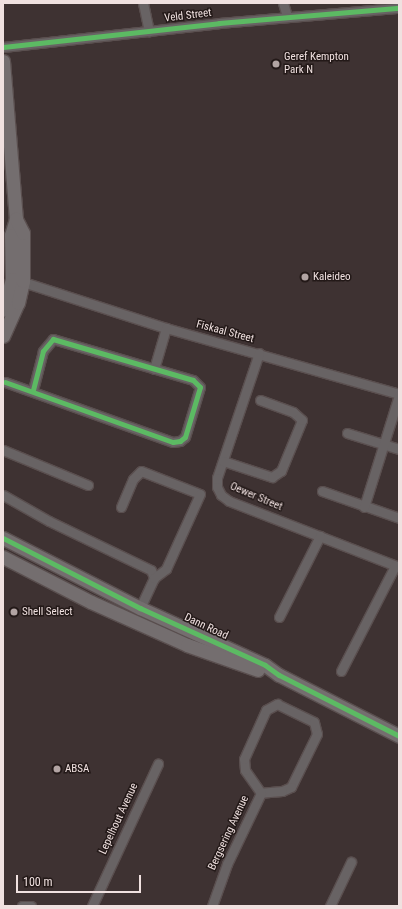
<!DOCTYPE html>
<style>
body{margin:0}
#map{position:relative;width:402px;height:909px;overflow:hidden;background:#3e3232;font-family:"Roboto Condensed",sans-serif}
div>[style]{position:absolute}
.roads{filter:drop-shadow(1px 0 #5a4f4f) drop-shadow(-1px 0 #5a4f4f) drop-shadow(0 1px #5a4f4f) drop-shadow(0 -1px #5a4f4f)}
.street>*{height:9px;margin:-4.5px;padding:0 4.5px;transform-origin:4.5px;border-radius:4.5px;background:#686364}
.secondary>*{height:13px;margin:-6.5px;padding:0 6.5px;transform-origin:6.5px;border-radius:6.5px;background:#746e6f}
.cycleway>*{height:5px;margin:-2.5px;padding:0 2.5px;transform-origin:2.5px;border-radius:2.5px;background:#5cba63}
.dots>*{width:11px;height:11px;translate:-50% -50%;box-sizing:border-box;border:2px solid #231918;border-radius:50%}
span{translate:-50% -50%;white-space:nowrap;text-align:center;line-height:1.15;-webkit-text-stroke:3px #231918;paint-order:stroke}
.street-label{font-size:11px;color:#f0e1e0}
.poi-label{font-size:11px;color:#f0e1e0}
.left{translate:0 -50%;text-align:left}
.frame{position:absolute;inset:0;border:4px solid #f0e1e0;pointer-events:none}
.scale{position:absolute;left:16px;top:875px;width:125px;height:18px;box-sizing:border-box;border:2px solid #f0e1e0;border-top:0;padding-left:5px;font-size:12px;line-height:14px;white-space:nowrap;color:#f0e1e0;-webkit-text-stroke:3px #231918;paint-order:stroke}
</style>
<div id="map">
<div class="roads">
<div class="street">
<i style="left:143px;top:3px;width:29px;rotate:78deg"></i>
<i style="left:283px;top:3px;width:14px;rotate:73deg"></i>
<i style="left:3px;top:47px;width:217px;rotate:-6.3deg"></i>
<i style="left:219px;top:23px;width:181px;rotate:-4.8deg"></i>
<i style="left:17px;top:280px;width:157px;rotate:17.9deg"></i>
<i style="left:166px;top:328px;width:242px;rotate:15.8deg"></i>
<i style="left:259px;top:353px;width:132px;rotate:108.6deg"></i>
<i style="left:217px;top:478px;width:9px;rotate:90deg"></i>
<i style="left:217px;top:487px;width:9px;rotate:63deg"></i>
<i style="left:221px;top:495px;width:10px;rotate:37deg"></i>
<i style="left:229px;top:501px;width:182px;rotate:21.2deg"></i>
<i style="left:154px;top:369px;width:43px;rotate:-73.7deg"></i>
<i style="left:5px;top:382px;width:178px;rotate:19.7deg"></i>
<i style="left:173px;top:442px;width:7px;rotate:-8deg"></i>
<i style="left:180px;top:441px;width:6px;rotate:-39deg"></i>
<i style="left:185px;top:437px;width:52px;rotate:-73.3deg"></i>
<i style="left:200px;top:387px;width:10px;rotate:-135deg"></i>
<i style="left:193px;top:380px;width:146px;rotate:-163.7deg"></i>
<i style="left:53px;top:339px;width:16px;rotate:130deg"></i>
<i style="left:43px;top:351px;width:40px;rotate:104.4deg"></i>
<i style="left:347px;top:433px;width:54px;rotate:17.1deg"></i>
<i style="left:3px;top:450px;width:92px;rotate:22.4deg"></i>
<i style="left:223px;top:461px;width:52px;rotate:18.1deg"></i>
<i style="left:272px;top:477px;width:11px;rotate:-34deg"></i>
<i style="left:281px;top:471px;width:55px;rotate:-67.6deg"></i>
<i style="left:302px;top:420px;width:12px;rotate:-138deg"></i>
<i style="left:293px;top:412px;width:35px;rotate:-160deg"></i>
<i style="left:322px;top:491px;width:82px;rotate:19.3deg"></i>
<i style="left:3px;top:495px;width:53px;rotate:29.5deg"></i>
<i style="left:49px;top:521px;width:113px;rotate:25.7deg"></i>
<i style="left:151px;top:570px;width:9px;rotate:69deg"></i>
<i style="left:154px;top:578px;width:33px;rotate:115deg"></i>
<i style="left:121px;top:507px;width:30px;rotate:-67deg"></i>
<i style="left:133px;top:479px;width:11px;rotate:-45deg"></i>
<i style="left:141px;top:471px;width:63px;rotate:21.3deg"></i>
<i style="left:200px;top:494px;width:82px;rotate:114.4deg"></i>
<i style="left:166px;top:569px;width:15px;rotate:143deg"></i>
<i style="left:364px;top:507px;width:117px;rotate:-72.6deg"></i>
<i style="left:279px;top:617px;width:91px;rotate:-63.2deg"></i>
<i style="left:341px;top:671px;width:118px;rotate:-62.8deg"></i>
<i style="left:277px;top:704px;width:41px;rotate:25.9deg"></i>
<i style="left:314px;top:722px;width:12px;rotate:76deg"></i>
<i style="left:317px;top:734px;width:59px;rotate:116.1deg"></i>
<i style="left:291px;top:787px;width:10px;rotate:156deg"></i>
<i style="left:282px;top:791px;width:21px;rotate:175deg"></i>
<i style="left:261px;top:793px;width:28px;rotate:-125deg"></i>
<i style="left:245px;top:770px;width:11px;rotate:-95deg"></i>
<i style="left:244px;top:759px;width:54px;rotate:-65.8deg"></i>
<i style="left:266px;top:710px;width:13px;rotate:-29deg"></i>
<i style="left:22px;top:906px;width:9px"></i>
<i style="left:92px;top:906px;width:157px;rotate:-65.1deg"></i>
<i style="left:212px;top:906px;width:45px;rotate:-70.3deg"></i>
<i style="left:227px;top:864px;width:79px;rotate:-64.4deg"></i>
<i style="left:330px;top:906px;width:49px;rotate:-64.5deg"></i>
</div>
<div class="secondary">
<i style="left:3px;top:61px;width:159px;rotate:85.3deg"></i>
<i style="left:16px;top:219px;width:17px;rotate:107deg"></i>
<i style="left:11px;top:235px;width:44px;rotate:88.7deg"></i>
<i style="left:12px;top:279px;width:32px;rotate:106deg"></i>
<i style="left:3px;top:336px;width:36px;rotate:-66deg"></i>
<i style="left:18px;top:303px;width:23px;rotate:-77deg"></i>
<i style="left:23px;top:281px;width:48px;rotate:-90deg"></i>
<i style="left:23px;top:233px;width:16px;rotate:-117deg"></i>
<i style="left:3px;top:538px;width:154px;rotate:27.1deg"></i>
<i style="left:140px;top:608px;width:137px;rotate:24.5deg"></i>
<i style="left:265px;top:665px;width:17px;rotate:36deg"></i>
<i style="left:279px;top:675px;width:135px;rotate:26.9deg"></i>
<i style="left:3px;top:557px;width:99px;rotate:27.1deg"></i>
<i style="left:91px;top:602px;width:105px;rotate:24.1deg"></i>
<i style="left:187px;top:645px;width:75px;rotate:19.4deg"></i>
</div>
</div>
<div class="cycleway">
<i style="left:3px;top:47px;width:217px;rotate:-6.3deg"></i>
<i style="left:219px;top:23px;width:181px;rotate:-4.8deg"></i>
<i style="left:5px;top:382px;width:178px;rotate:19.7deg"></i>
<i style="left:173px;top:442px;width:7px;rotate:-8deg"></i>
<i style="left:180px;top:441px;width:6px;rotate:-39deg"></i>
<i style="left:185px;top:437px;width:52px;rotate:-73.3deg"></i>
<i style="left:200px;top:387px;width:10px;rotate:-135deg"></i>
<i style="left:193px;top:380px;width:146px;rotate:-163.7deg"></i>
<i style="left:53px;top:339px;width:16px;rotate:130deg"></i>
<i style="left:43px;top:351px;width:40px;rotate:104.4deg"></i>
<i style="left:3px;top:538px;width:154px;rotate:27.1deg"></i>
<i style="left:140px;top:608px;width:137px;rotate:24.5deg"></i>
<i style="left:265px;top:665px;width:17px;rotate:36deg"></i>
<i style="left:279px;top:675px;width:135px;rotate:26.9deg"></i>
</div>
<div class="dots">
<i style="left:276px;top:64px;background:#b2a4a3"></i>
<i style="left:305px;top:277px;background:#b2a4a3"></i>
<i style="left:14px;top:612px;background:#b2a4a3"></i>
<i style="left:57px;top:769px;background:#b2a4a3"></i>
</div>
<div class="street-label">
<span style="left:188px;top:16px;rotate:-7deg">Veld Street</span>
<span style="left:225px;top:332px;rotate:15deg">Fiskaal Street</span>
<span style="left:256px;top:497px;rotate:23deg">Oewer Street</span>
<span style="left:206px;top:627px;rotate:25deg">Dann Road</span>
<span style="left:119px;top:819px;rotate:-65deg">Lepelhout Avenue</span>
<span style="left:229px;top:833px;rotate:-65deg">Bergsering Avenue</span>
</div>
<div class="poi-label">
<span class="left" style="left:284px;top:64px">Geref Kempton<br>Park N</span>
<span class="left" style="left:313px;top:277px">Kaleideo</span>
<span class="left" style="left:22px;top:612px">Shell Select</span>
<span class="left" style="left:65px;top:769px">ABSA</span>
</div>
<div class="frame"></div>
<div class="scale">100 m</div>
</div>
